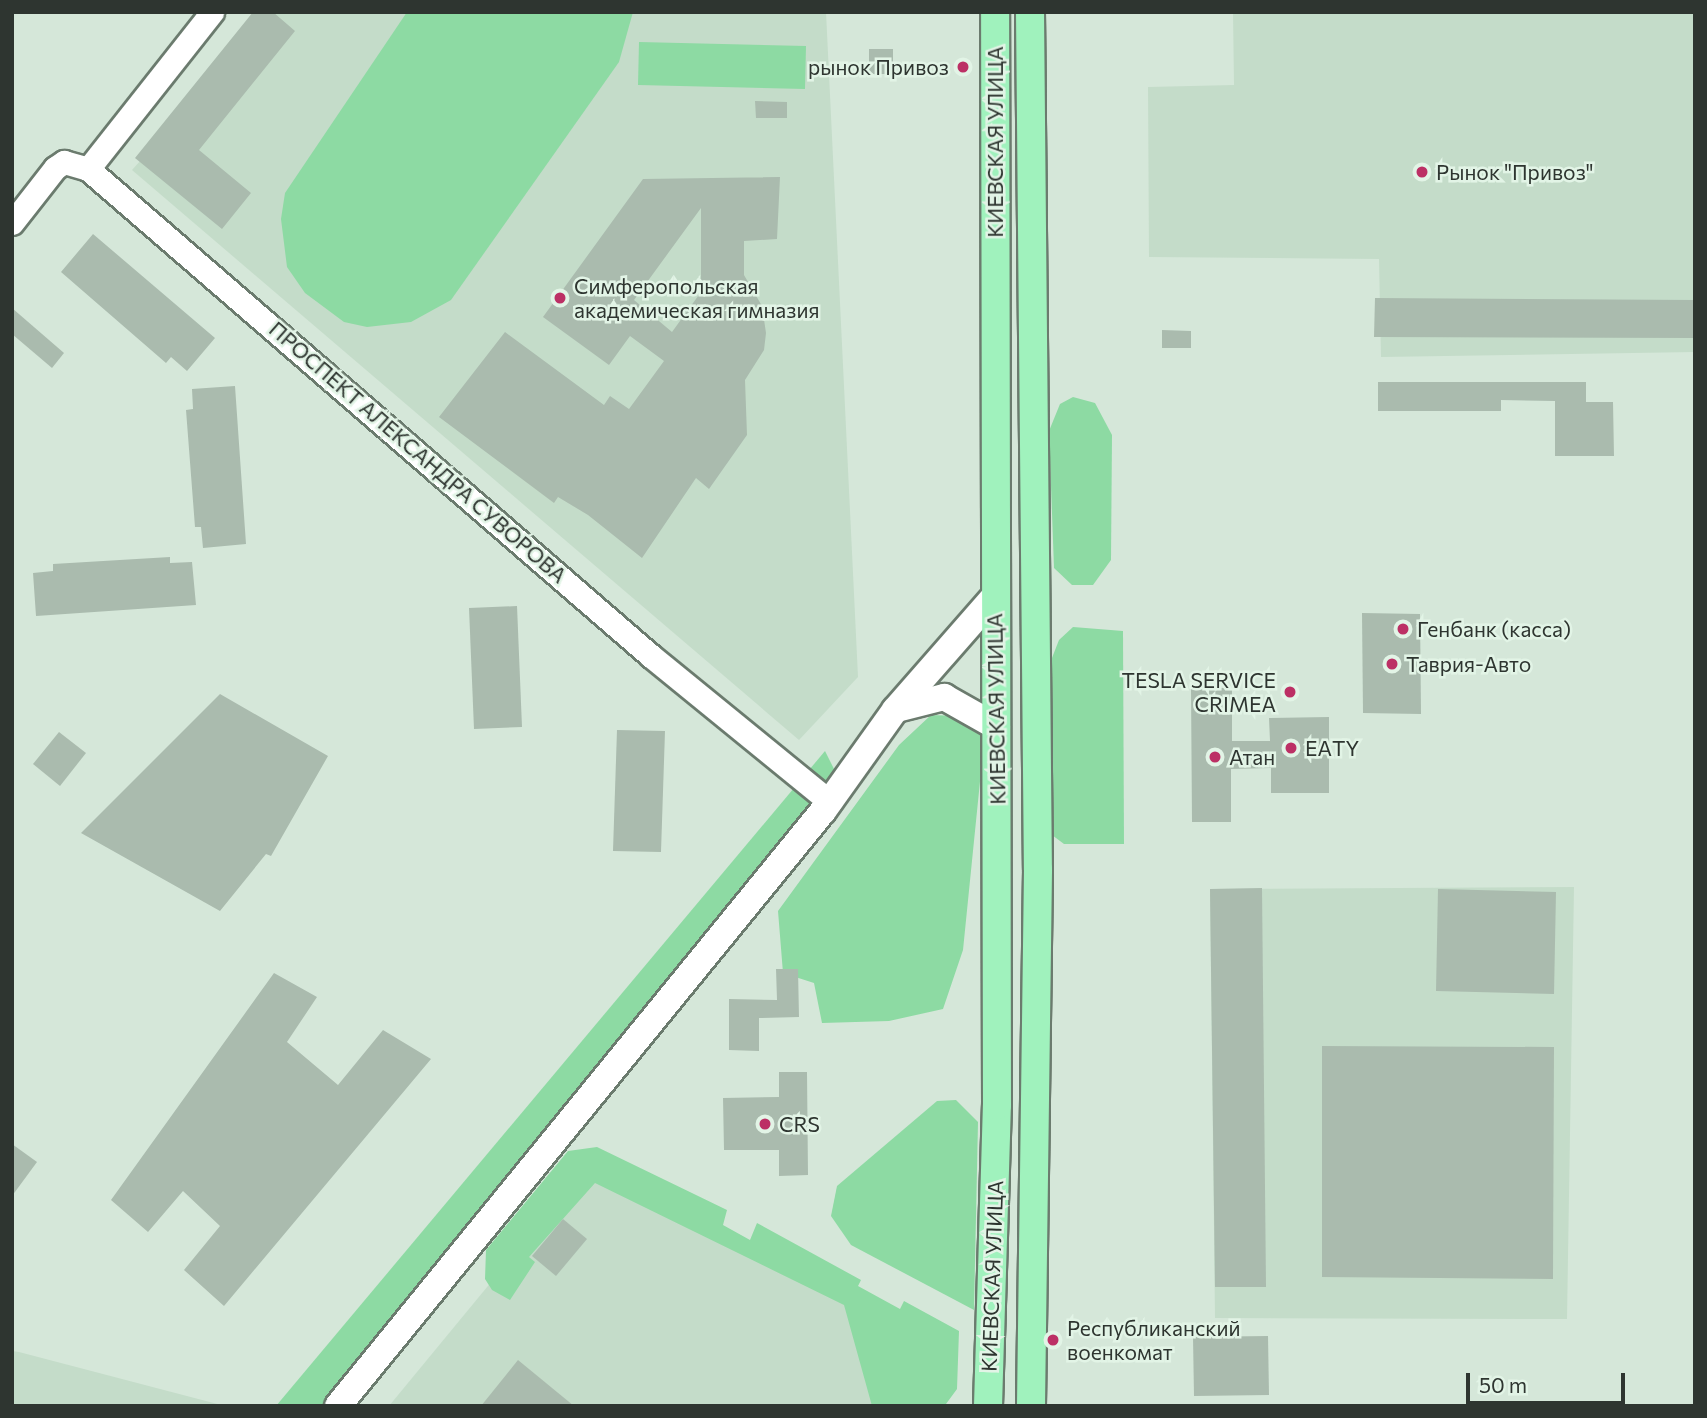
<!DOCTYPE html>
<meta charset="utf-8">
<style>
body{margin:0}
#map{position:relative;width:1707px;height:1418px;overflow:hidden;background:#d5e7d9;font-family:Commissioner,sans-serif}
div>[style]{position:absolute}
.built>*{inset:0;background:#c4dcc9}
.green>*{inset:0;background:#8ddaa3}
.building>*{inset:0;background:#aabbae}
.roads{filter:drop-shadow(2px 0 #6b7b6e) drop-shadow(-2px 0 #6b7b6e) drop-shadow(0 2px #6b7b6e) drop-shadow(0 -2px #6b7b6e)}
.tertiary>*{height:23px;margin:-11.5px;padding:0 11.5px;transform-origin:11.5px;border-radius:11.5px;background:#fff}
.secondary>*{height:26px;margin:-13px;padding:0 13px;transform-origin:13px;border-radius:13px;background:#fff}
.primary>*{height:28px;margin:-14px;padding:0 14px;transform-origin:14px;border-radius:14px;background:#a0f2bd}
.dots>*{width:19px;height:19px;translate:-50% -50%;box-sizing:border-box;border:4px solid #e2f4e6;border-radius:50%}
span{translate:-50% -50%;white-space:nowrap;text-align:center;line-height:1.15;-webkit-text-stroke:5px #e2f4e6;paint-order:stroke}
.poi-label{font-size:21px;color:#2e3530}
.right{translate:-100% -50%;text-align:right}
.left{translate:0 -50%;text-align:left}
.street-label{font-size:21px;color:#2e3530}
.frame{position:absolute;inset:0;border:14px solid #2e3530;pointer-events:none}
.scale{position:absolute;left:1466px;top:1373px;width:159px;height:32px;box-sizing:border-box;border:4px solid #2e3530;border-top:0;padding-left:9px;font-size:21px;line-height:24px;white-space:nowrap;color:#2e3530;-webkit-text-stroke:5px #e2f4e6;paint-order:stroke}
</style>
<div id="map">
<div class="built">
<i style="clip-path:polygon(274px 12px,826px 12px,858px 677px,799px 740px,132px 170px)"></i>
<i style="clip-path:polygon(1233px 12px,1695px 12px,1695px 352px,1381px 357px,1379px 259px,1149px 257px,1148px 87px,1234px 85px)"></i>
<i style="clip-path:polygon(1574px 887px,1567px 1319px,1215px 1318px,1210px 889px)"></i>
<i style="clip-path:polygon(586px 1167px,942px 1340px,941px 1406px,389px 1406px)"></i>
<i style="clip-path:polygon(12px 1351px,19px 1352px,225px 1406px,12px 1406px)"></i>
</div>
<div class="green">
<i style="clip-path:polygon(407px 12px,633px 12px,619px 62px,451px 300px,411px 322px,367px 327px,344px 322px,305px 293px,287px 267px,281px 219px,285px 193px)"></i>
<i style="clip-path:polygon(639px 42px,806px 46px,805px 89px,638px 85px)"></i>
<i style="clip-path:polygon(1073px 397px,1095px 403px,1112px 435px,1111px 560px,1093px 585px,1072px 585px,1054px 568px,1049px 431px,1060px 404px)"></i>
<i style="clip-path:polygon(1073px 627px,1123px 631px,1124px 844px,1064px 844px,1052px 835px,1050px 663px,1059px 640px)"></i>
<i style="clip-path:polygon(931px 715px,958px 716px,985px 732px,963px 950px,943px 1009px,889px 1021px,822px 1023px,814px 983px,783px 973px,778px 911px,899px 745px)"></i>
<i style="clip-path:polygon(825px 751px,840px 781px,329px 1406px,276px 1406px)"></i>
<i style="clip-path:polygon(956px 1100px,978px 1122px,974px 1310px,851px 1245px,831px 1216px,837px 1186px,937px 1101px)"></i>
<i style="clip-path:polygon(597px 1147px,727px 1210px,723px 1225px,750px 1240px,757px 1223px,861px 1280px,858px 1286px,900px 1309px,904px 1301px,959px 1331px,957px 1389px,946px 1404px,872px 1406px,844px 1305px,595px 1183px,529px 1257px,535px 1262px,510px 1300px,492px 1290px,485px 1279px,486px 1250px,568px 1151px)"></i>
</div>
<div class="building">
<i style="clip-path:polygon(253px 12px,273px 12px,295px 31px,199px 150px,251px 193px,222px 229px,135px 158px)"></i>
<i style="clip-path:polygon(869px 49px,893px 49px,893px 74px,869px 74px)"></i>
<i style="clip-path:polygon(755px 101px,787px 102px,787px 118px,756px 118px)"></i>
<i style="clip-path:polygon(evenodd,780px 177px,777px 239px,744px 241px,744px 275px,762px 306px,766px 333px,764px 350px,745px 380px,747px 435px,709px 489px,696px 478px,642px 558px,588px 515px,558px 497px,554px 503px,439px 417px,505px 332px,604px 405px,610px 396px,629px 409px,664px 361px,630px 336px,609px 365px,543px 317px,643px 179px,780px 177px,701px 208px,701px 292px,672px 332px,634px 300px,701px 208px)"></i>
<i style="clip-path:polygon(93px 234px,215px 338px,187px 371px,171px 357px,166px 363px,61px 272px)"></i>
<i style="clip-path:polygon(1375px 298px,1695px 300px,1695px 338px,1374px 337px)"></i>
<i style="clip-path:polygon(12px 308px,64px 353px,52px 368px,12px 334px)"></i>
<i style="clip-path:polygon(1162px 330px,1191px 331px,1191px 348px,1162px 348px)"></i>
<i style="clip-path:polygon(1378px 382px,1586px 382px,1586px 402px,1613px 402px,1614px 456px,1555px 456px,1555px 401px,1501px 400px,1501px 411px,1378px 411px)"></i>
<i style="clip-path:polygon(235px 386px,246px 544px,203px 548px,201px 527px,195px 527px,186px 410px,193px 409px,192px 389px)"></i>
<i style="clip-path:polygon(170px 557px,170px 563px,192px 562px,196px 605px,36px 616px,33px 573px,53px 571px,53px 564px)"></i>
<i style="clip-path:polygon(517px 606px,522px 727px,474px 729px,469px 608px)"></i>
<i style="clip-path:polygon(1362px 613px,1420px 614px,1421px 714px,1363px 713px)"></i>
<i style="clip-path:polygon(1191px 688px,1232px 688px,1232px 741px,1270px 741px,1269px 718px,1329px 717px,1329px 793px,1271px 793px,1271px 768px,1231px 769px,1231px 822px,1192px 822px)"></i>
<i style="clip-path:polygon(220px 694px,328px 756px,271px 856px,266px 854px,220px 911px,81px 833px)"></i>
<i style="clip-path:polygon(617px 730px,665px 731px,661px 852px,613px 851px)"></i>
<i style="clip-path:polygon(59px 732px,86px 753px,60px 786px,33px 764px)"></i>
<i style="clip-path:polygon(1262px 888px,1266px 1287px,1215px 1287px,1210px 889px)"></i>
<i style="clip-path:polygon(1438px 889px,1556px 892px,1554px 994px,1436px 991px)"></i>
<i style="clip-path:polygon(776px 969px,798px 969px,799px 1017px,759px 1018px,759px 1051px,729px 1050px,729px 999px,777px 1000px)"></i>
<i style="clip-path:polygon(274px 973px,317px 997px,287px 1042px,338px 1085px,383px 1030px,431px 1059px,224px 1306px,184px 1270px,220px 1226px,183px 1191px,148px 1232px,111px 1200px)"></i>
<i style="clip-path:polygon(1322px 1046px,1554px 1047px,1553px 1279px,1322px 1277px)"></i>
<i style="clip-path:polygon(779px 1072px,807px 1072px,808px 1175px,779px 1176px,779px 1150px,724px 1150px,723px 1098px,779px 1097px)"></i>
<i style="clip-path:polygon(12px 1144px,37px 1162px,12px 1196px)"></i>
<i style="clip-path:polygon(563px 1219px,587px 1239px,556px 1276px,532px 1256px)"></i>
<i style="clip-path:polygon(1268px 1336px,1269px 1395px,1194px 1396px,1193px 1337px)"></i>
<i style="clip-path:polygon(518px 1360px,574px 1406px,481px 1406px)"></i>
</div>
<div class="roads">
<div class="tertiary">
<i style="left:88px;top:169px;width:200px;rotate:-51.7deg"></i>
<i style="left:12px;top:223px;width:70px;rotate:-52deg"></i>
<i style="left:55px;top:168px;width:11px;rotate:-34deg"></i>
<i style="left:64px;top:162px;width:25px;rotate:16deg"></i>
<i style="left:88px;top:169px;width:744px;rotate:40.86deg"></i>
<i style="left:651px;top:656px;width:231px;rotate:39.2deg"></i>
</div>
<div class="secondary">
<i style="left:897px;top:709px;width:49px;rotate:-14.3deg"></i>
<i style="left:944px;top:697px;width:61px;rotate:29.5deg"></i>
<i style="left:338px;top:1406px;width:768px;rotate:-50.82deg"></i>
<i style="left:823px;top:811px;width:124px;rotate:-54.5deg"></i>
<i style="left:895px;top:710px;width:150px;rotate:-48.8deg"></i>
</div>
<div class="primary">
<i style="left:1030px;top:12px;width:858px;rotate:89.47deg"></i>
<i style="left:1038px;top:870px;width:536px;rotate:90.75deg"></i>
<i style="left:988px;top:1406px;width:301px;rotate:-88.3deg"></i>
<i style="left:997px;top:1105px;width:1093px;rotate:-90.1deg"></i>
</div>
</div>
<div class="dots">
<i style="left:963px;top:67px;background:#bc3065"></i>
<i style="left:1422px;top:172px;background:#bc3065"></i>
<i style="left:560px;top:298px;background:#bc3065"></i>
<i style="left:1403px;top:629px;background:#bc3065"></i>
<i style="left:1392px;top:664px;background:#bc3065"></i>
<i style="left:1290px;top:692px;background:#bc3065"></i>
<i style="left:1291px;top:748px;background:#bc3065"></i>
<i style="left:1215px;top:757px;background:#bc3065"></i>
<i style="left:765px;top:1124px;background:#bc3065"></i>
<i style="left:1053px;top:1340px;background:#bc3065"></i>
</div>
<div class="poi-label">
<span class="right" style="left:949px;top:67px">рынок Привоз</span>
<span class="left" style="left:1436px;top:172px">Рынок "Привоз"</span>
<span class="left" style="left:574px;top:298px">Симферопольская<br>академическая гимназия</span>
<span class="left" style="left:1417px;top:629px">Генбанк (касса)</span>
<span class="left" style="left:1406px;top:664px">Таврия-Авто</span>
<span class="right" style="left:1276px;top:692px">TESLA SERVICE<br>CRIMEA</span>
<span class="left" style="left:1305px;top:748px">EАTY</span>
<span class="left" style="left:1229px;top:757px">Атан</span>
<span class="left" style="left:779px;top:1124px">CRS</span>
<span class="left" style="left:1067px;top:1340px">Республиканский<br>военкомат</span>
</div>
<div class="street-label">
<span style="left:995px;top:142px;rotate:-90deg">КИЕВСКАЯ УЛИЦА</span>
<span style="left:418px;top:452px;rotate:41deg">ПРОСПЕКТ АЛЕКСАНДРА СУВОРОВА</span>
<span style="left:996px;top:709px;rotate:-91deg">КИЕВСКАЯ УЛИЦА</span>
<span style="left:992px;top:1276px;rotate:-88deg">КИЕВСКАЯ УЛИЦА</span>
</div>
<div class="frame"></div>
<div class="scale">50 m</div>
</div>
